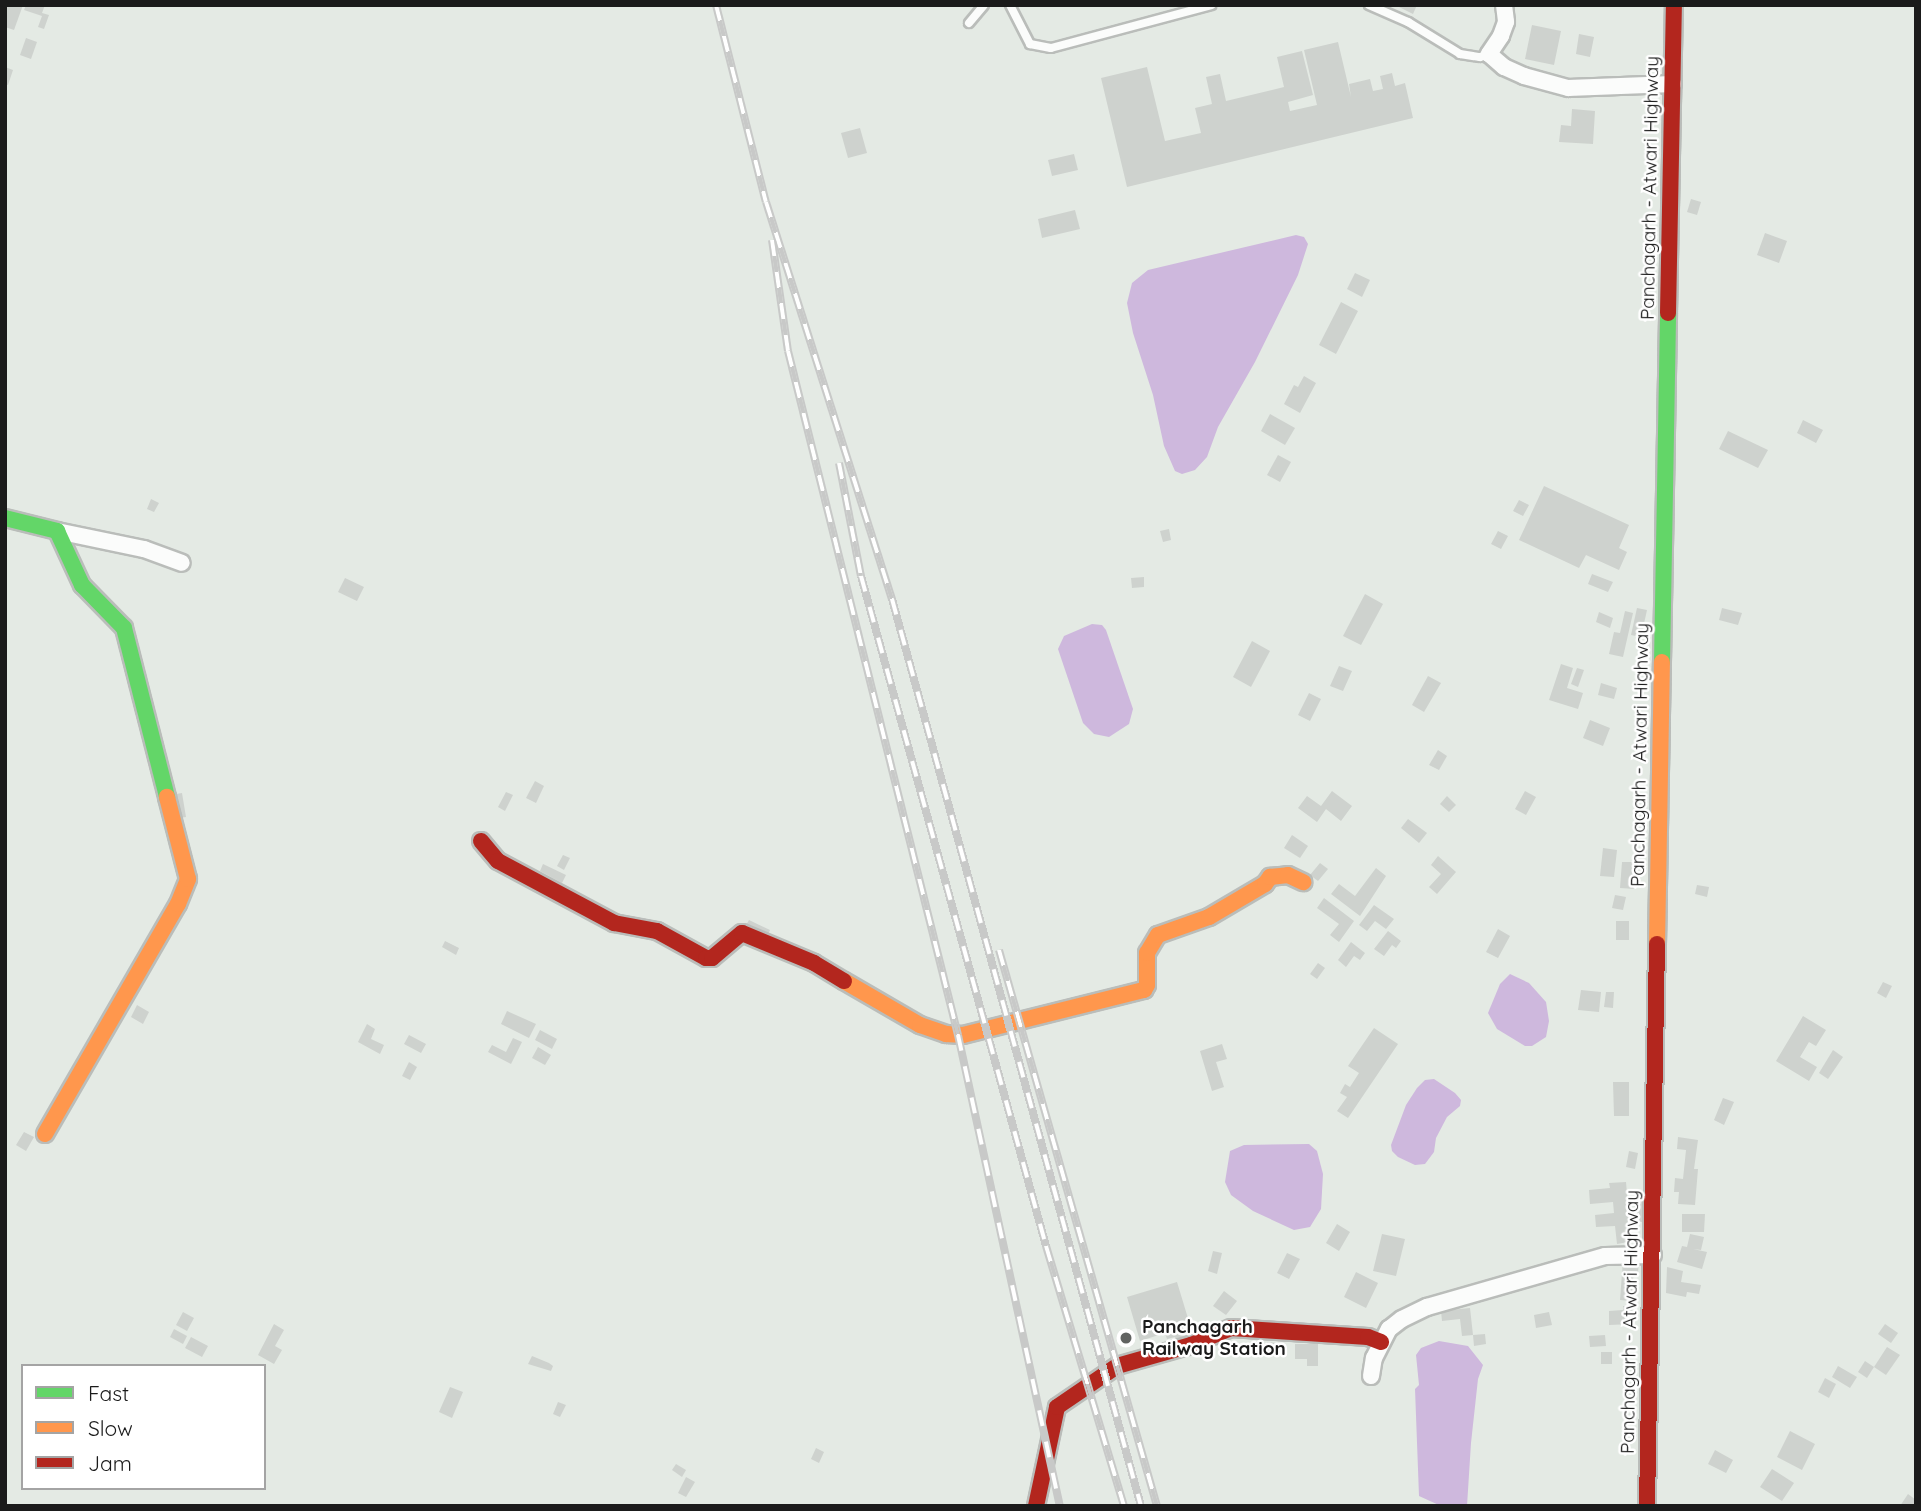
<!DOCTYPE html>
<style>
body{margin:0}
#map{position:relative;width:1921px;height:1511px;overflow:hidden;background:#e4eae4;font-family:Quicksand,sans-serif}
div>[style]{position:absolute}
.water>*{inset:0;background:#ceb8dd}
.building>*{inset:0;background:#ced2ce}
.roads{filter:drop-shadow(2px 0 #babdba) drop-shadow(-2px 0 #babdba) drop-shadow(0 2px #babdba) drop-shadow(0 -2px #babdba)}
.lane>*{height:8px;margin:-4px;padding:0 4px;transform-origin:4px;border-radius:4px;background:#fbfcfb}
.street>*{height:16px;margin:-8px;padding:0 8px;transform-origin:8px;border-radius:8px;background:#fbfcfb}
.fast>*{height:16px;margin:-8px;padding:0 8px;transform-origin:8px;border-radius:8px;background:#63d668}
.slow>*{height:16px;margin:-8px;padding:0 8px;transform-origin:8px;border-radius:8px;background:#ff974d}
.jam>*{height:16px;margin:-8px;padding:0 8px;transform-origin:8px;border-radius:8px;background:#b3261e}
.rail>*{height:8px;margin-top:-4px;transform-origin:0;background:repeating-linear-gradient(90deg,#fff 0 16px,#c8c9c8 0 32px);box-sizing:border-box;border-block:2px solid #c8c9c8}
.dots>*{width:19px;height:19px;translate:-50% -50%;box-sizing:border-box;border:4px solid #fff;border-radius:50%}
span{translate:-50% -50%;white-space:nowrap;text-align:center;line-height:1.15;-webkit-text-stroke:5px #fff;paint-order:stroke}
.street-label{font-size:19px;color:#1b1b1b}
.poi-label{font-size:19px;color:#1b1b1b;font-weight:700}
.left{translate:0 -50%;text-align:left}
.frame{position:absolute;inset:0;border:7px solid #1b1b1b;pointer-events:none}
.legend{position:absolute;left:21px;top:1364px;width:245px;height:126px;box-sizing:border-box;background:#fff;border:2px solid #a4a4a4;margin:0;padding:9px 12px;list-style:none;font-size:21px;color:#1b1b1b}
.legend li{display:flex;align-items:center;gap:14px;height:35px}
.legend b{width:35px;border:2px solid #a4a4a4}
</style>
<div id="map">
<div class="water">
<i style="clip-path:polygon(1296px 235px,1304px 237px,1308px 244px,1298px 275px,1255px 362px,1218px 427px,1207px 457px,1195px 470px,1182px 474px,1175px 471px,1164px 446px,1153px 395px,1133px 333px,1127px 303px,1132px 283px,1148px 270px)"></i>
<i style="clip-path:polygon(1092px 624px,1102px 625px,1106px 630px,1133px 709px,1129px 724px,1109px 737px,1094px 734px,1083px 723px,1058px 649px,1064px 636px)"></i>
<i style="clip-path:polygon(1510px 974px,1529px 983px,1546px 1002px,1549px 1021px,1546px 1037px,1532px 1046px,1525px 1046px,1497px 1029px,1488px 1013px,1500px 984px)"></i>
<i style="clip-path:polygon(1434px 1079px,1455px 1093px,1461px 1100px,1460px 1106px,1447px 1117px,1436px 1138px,1434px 1152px,1425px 1164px,1415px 1165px,1398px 1157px,1392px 1151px,1391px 1145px,1406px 1105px,1417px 1088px,1425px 1080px)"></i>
<i style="clip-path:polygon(1309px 1144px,1317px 1151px,1323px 1174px,1321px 1209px,1310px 1227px,1294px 1230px,1253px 1211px,1231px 1195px,1225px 1182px,1230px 1151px,1244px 1145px)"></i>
<i style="clip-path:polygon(1439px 1341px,1468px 1346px,1483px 1365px,1478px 1379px,1471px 1443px,1467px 1506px,1441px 1506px,1419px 1496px,1415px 1389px,1419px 1385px,1416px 1355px,1421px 1348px)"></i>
</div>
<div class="building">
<i style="clip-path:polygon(5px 5px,23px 5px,14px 30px,5px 27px)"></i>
<i style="clip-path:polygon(26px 5px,45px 5px,42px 13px,49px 15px,44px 29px,38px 27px,42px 16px,24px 10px)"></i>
<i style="clip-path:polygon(1395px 5px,1417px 5px,1413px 14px)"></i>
<i style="clip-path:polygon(1532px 25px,1561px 31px,1554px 65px,1525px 59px)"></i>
<i style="clip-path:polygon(1579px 34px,1594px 37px,1590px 57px,1576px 54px)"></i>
<i style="clip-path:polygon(26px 38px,37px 42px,31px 59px,20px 55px)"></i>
<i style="clip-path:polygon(1338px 42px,1351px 97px,1349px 84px,1370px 79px,1373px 91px,1383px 89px,1380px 76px,1392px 73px,1395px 86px,1405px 83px,1413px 118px,1127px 187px,1101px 78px,1147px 67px,1165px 141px,1201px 133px,1195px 108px,1212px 104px,1206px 77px,1220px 74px,1226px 101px,1284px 87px,1277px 57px,1302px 51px,1313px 95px,1288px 102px,1290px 111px,1317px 105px,1304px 50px)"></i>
<i style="clip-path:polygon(5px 67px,13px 70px,8px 85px,5px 84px)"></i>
<i style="clip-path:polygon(1572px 109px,1595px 111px,1593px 144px,1559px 142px,1561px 125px,1571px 126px)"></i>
<i style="clip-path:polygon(860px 128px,867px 153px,848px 158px,841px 133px)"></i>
<i style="clip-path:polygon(1074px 154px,1078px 170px,1052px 176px,1048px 160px)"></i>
<i style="clip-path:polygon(1691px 199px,1701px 202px,1697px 215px,1687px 212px)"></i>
<i style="clip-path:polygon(1075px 210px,1080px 229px,1042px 238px,1038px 219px)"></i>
<i style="clip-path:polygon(1765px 233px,1787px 241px,1779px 263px,1757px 255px)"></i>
<i style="clip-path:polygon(1355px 273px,1370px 280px,1362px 297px,1347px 289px)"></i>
<i style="clip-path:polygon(1341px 302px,1358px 311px,1336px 354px,1319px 345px)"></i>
<i style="clip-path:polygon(1304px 376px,1316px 383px,1300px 413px,1284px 404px,1294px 385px,1298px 387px)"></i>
<i style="clip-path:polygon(1270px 414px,1295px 428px,1285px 445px,1261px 431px)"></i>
<i style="clip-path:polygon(1803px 420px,1823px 430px,1816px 443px,1797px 433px)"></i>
<i style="clip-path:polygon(1728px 431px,1768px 450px,1758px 468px,1719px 449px)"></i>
<i style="clip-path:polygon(1278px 455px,1291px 462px,1280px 482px,1267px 475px)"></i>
<i style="clip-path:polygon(1544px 486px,1629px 525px,1619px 548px,1627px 552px,1619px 570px,1586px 555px,1579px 568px,1519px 540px)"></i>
<i style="clip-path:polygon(151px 499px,159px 503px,154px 512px,147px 509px)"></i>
<i style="clip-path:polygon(1519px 500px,1529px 505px,1523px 516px,1513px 511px)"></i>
<i style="clip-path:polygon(1169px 529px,1171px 540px,1163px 542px,1160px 531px)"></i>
<i style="clip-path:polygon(1498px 531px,1508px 536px,1501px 549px,1491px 544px)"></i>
<i style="clip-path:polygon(1592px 574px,1613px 582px,1608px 592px,1588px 584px)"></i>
<i style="clip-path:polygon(1144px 577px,1144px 587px,1132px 588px,1131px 578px)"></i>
<i style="clip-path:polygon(345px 578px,364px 587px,357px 601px,338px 592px)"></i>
<i style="clip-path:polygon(1365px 594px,1383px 604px,1361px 645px,1343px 636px)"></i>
<i style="clip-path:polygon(1637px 608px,1647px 610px,1641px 637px,1631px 635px)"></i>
<i style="clip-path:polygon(1722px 608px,1742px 613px,1738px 625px,1719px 620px)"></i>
<i style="clip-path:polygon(1625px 611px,1633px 613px,1623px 657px,1609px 654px,1614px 632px,1620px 633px)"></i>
<i style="clip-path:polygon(1599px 612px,1613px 618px,1610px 628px,1596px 622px)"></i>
<i style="clip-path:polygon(1252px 641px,1270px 651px,1251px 687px,1233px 677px)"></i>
<i style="clip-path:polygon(1561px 664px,1573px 668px,1567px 688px,1583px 693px,1578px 709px,1549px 700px)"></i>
<i style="clip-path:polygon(1339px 666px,1352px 671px,1343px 691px,1330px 686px)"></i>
<i style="clip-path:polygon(1577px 668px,1584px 670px,1578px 687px,1571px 684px)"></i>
<i style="clip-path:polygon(1428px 676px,1441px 683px,1424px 712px,1412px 705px)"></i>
<i style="clip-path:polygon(1601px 683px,1617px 688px,1614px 699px,1598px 695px)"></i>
<i style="clip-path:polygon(1309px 693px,1321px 699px,1310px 721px,1298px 715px)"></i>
<i style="clip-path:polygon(1590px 720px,1610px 728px,1603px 746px,1583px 738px)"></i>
<i style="clip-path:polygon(1438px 750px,1447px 756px,1439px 770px,1429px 765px)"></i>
<i style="clip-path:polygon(535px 781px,544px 786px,536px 803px,526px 798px)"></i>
<i style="clip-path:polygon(1332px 791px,1352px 806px,1341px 821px,1326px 809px,1317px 822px,1298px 808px,1307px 796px,1321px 806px)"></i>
<i style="clip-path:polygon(1525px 791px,1536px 797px,1526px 815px,1515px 809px)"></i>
<i style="clip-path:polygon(506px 792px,513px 795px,505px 811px,498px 807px)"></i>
<i style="clip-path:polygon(182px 793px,186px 817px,179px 818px,176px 794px)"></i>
<i style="clip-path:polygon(1447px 796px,1456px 805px,1449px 812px,1440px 804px)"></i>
<i style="clip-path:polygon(1408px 819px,1427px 833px,1419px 843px,1401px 828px)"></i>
<i style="clip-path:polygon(1292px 835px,1308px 846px,1300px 858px,1284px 848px)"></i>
<i style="clip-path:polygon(1603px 848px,1617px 850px,1614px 877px,1600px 876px)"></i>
<i style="clip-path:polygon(563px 855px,570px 858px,564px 870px,557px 866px)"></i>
<i style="clip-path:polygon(1438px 856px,1456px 872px,1437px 894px,1429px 887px,1441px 874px,1431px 865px)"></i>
<i style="clip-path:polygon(1622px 862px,1636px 862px,1635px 889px,1620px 888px)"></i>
<i style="clip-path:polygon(1320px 863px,1328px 869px,1318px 881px,1310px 875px)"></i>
<i style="clip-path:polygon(543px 864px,566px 875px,562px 883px,540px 871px)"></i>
<i style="clip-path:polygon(1376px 868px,1386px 876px,1360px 916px,1331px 894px,1339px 884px,1355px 896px)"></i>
<i style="clip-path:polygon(1697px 885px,1709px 887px,1707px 897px,1695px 894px)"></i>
<i style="clip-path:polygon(1615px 895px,1626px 897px,1623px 910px,1612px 908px)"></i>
<i style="clip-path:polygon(1324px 898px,1354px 921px,1339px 942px,1330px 935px,1339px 924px,1317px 908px)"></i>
<i style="clip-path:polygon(1374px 905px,1394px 919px,1386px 929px,1375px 921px,1367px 931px,1359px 925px)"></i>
<i style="clip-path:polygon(749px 920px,770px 930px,767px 937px,745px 927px)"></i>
<i style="clip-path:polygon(1616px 921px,1629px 921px,1629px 940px,1616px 940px)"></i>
<i style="clip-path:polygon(1498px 929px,1510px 936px,1498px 958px,1486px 952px)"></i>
<i style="clip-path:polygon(1388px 931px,1401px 941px,1396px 948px,1392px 945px,1384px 956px,1374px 949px)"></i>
<i style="clip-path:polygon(445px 941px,459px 948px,456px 955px,442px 947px)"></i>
<i style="clip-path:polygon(1351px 942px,1365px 953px,1360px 960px,1354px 956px,1346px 967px,1338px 960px)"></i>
<i style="clip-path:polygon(1318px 963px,1325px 968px,1317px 979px,1310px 974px)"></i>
<i style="clip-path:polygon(1883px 982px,1892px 986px,1886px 998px,1877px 993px)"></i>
<i style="clip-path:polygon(1581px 990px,1601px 992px,1599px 1012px,1578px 1010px)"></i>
<i style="clip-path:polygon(1606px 992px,1614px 992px,1613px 1008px,1604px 1007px)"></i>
<i style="clip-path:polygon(137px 1005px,149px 1012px,143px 1024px,131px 1017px)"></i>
<i style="clip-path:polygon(507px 1011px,536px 1024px,529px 1038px,501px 1024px)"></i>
<i style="clip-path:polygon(1803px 1016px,1826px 1030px,1816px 1046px,1809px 1042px,1800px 1057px,1817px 1067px,1809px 1081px,1776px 1061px)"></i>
<i style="clip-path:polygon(367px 1024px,375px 1029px,371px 1039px,384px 1045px,380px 1054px,358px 1042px)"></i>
<i style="clip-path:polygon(1374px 1028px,1398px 1044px,1348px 1118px,1337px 1111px,1347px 1097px,1340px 1093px,1345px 1084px,1350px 1087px,1359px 1073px,1348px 1066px)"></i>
<i style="clip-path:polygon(540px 1030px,557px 1039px,552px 1049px,535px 1040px)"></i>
<i style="clip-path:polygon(409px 1035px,426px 1044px,421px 1053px,404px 1044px)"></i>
<i style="clip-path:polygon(513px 1038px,522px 1042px,511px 1064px,488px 1052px,492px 1045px,506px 1052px)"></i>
<i style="clip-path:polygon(1222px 1044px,1227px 1059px,1216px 1062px,1224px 1087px,1212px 1091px,1200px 1051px)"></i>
<i style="clip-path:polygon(538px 1047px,551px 1055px,545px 1065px,532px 1058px)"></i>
<i style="clip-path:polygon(1833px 1050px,1843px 1057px,1828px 1079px,1819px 1073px)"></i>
<i style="clip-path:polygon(409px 1062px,417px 1067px,410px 1080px,402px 1076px)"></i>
<i style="clip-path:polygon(1613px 1082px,1629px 1082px,1629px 1116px,1614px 1116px)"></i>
<i style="clip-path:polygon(1723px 1098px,1734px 1102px,1724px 1125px,1714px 1120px)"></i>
<i style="clip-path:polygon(24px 1132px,34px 1137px,26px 1151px,16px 1145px)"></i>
<i style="clip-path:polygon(1678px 1137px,1698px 1140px,1694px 1169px,1698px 1169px,1695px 1205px,1678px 1204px,1679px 1192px,1674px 1192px,1675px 1178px,1683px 1179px,1686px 1150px,1677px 1149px)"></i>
<i style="clip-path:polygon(1629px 1151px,1638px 1153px,1635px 1169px,1626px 1167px)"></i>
<i style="clip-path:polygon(1626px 1182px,1630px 1228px,1627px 1229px,1628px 1242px,1617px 1244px,1615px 1226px,1596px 1227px,1595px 1215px,1614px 1213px,1613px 1202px,1590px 1204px,1589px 1190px,1610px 1188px,1609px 1183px)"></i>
<i style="clip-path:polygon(1634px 1198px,1642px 1198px,1643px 1222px,1634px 1222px)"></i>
<i style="clip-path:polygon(1682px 1214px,1705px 1214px,1704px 1232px,1682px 1232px)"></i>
<i style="clip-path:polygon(1337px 1224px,1350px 1232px,1339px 1251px,1326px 1243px)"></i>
<i style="clip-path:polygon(1382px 1234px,1405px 1239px,1396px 1276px,1373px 1271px)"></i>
<i style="clip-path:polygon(1690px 1234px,1704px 1237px,1701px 1250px,1693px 1249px,1707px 1252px,1702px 1269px,1677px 1262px,1682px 1246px,1687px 1247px)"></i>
<i style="clip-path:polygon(1213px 1251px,1222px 1253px,1217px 1274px,1208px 1271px)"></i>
<i style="clip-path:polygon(1287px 1253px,1300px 1259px,1289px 1279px,1277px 1273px)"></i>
<i style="clip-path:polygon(1623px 1260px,1639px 1262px,1638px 1272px,1634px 1272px,1631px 1301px,1620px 1300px)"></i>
<i style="clip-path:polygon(1667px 1267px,1683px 1271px,1681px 1282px,1701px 1285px,1699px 1294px,1687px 1292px,1686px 1297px,1666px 1293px)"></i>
<i style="clip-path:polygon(1356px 1272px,1378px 1283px,1366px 1308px,1344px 1297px)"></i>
<i style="clip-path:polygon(1177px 1282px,1194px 1338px,1177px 1343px,1175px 1337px,1167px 1339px,1165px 1333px,1140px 1341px,1127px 1297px)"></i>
<i style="clip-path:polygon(1224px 1291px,1237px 1301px,1226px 1315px,1213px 1306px)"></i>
<i style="clip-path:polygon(1623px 1306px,1632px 1306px,1633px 1324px,1609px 1325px,1609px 1311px,1623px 1310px)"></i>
<i style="clip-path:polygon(1470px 1308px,1473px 1335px,1485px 1334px,1486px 1344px,1474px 1346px,1473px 1335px,1462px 1336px,1460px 1319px,1442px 1321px,1441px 1311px)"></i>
<i style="clip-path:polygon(183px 1312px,194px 1318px,187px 1331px,176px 1325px)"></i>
<i style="clip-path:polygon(1549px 1312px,1552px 1325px,1536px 1328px,1534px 1315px)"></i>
<i style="clip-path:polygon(274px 1324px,284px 1330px,275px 1346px,282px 1350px,274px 1364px,258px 1355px)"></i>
<i style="clip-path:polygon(1885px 1324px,1898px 1333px,1891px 1343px,1878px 1334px)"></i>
<i style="clip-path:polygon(174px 1329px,187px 1336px,183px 1344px,170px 1337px)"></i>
<i style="clip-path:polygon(1605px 1335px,1606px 1346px,1590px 1347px,1589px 1336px)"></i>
<i style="clip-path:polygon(191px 1337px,208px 1346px,202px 1357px,185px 1348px)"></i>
<i style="clip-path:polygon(1267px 1342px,1285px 1344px,1284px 1356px,1266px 1355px)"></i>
<i style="clip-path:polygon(1295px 1344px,1318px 1344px,1318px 1366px,1307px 1366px,1307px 1359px,1295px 1359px)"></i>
<i style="clip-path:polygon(1887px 1347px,1900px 1355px,1886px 1375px,1874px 1367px)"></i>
<i style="clip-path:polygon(1601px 1352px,1612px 1352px,1612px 1364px,1601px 1364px)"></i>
<i style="clip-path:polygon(532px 1356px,549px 1363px,553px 1366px,551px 1371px,528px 1364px)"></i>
<i style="clip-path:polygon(1865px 1361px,1874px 1367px,1867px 1378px,1858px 1372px)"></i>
<i style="clip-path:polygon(1838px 1366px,1857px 1377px,1850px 1388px,1832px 1377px)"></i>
<i style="clip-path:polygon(1825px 1378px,1836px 1384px,1829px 1398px,1818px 1392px)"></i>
<i style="clip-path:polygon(450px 1387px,463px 1392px,452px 1418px,439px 1412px)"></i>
<i style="clip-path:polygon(558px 1402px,566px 1405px,560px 1417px,553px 1414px)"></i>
<i style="clip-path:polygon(1790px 1431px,1815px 1444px,1802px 1470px,1777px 1457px)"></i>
<i style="clip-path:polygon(816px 1448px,824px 1452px,819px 1463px,811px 1459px)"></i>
<i style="clip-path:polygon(1715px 1450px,1733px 1460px,1726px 1473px,1708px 1464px)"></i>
<i style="clip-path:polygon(676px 1464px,686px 1470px,682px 1477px,672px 1470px)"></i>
<i style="clip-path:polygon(1772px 1469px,1794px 1483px,1782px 1501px,1760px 1487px)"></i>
<i style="clip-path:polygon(686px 1477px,695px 1482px,686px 1497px,678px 1493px)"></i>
<i style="clip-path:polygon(1908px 1494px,1916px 1500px,1916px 1506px,1900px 1506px)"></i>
</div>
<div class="roads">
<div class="lane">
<i style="left:1010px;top:5px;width:44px;rotate:62.9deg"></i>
<i style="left:1030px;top:44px;width:21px;rotate:11deg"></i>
<i style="left:1051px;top:48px;width:166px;rotate:-15deg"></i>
<i style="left:1369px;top:5px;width:43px;rotate:23.6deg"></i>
<i style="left:1408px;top:22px;width:61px;rotate:31.6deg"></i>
<i style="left:1460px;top:54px;width:20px;rotate:9deg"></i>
<i style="left:1480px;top:57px;width:9px;rotate:-18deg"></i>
<i style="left:969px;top:23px;width:23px;rotate:-50deg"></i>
</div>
<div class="street">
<i style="left:1504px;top:5px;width:17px;rotate:83deg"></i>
<i style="left:1506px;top:22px;width:15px;rotate:110deg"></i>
<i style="left:1501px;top:36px;width:22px;rotate:124deg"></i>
<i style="left:1489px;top:54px;width:20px;rotate:41deg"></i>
<i style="left:1504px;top:67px;width:22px;rotate:24deg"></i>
<i style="left:1524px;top:76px;width:46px;rotate:15.3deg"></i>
<i style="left:1568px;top:88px;width:105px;rotate:-2.2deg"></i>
<i style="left:57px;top:531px;width:89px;rotate:11.7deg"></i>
<i style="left:144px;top:549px;width:40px;rotate:20.2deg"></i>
<i style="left:1371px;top:1376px;width:18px;rotate:-81deg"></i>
<i style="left:1374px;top:1358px;width:33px;rotate:-63deg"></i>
<i style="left:1389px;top:1329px;width:16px;rotate:-38deg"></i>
<i style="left:1402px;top:1319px;width:28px;rotate:-26deg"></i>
<i style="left:1427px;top:1307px;width:185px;rotate:-16deg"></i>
<i style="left:1605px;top:1256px;width:48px;rotate:-1.2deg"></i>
</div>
<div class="fast">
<i style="left:5px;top:518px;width:54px;rotate:14deg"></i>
<i style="left:57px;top:531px;width:60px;rotate:65.2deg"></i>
<i style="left:82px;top:585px;width:60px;rotate:45.7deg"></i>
<i style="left:124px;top:628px;width:174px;rotate:75.7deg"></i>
<i style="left:1662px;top:662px;width:349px;rotate:-89deg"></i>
</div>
<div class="slow">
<i style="left:1657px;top:944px;width:282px;rotate:-89deg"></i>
<i style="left:844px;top:981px;width:88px;rotate:30.1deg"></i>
<i style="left:920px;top:1025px;width:28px;rotate:19deg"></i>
<i style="left:946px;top:1034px;width:17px;rotate:3deg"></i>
<i style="left:963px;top:1035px;width:187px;rotate:-14deg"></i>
<i style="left:1144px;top:990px;width:6px;rotate:-59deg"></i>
<i style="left:1147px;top:985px;width:32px;rotate:-90deg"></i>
<i style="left:1147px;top:953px;width:21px;rotate:-59deg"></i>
<i style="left:1158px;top:935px;width:54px;rotate:-19.4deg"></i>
<i style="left:1209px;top:917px;width:65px;rotate:-30.5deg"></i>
<i style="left:1265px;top:884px;width:9px;rotate:-54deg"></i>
<i style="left:1270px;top:877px;width:18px;rotate:-6deg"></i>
<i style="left:1288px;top:875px;width:17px;rotate:25deg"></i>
<i style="left:45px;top:1134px;width:266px;rotate:-60deg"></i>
<i style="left:178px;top:904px;width:27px;rotate:-68deg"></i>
<i style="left:188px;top:879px;width:85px;rotate:-104.4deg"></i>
</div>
<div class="jam">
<i style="left:1668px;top:313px;width:308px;rotate:-88.9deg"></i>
<i style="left:481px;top:841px;width:26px;rotate:50deg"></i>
<i style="left:498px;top:861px;width:132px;rotate:28.1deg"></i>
<i style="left:614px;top:923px;width:44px;rotate:10.5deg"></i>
<i style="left:657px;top:931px;width:56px;rotate:28.9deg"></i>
<i style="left:706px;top:958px;width:6px"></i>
<i style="left:712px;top:958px;width:39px;rotate:-40deg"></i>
<i style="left:742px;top:933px;width:78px;rotate:22.6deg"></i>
<i style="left:814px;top:963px;width:35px;rotate:31deg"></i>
<i style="left:1036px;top:1506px;width:101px;rotate:-78deg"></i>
<i style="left:1057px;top:1407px;width:73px;rotate:-34.3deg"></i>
<i style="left:1117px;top:1366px;width:77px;rotate:-15.8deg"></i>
<i style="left:1191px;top:1345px;width:43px;rotate:-23deg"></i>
<i style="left:1231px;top:1328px;width:137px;rotate:3.8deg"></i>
<i style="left:1368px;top:1337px;width:14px;rotate:21deg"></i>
<i style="left:1647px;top:1506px;width:562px;rotate:-88.98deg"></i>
</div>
</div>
<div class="rail">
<i style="left:716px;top:5px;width:203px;rotate:75.8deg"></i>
<i style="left:766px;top:202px;width:417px;rotate:72.4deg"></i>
<i style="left:892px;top:599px;width:941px;rotate:74.65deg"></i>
<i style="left:772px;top:240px;width:112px;rotate:81.8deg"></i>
<i style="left:788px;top:351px;width:705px;rotate:76.04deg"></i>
<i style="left:958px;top:1035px;width:482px;rotate:77.8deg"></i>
<i style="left:839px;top:463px;width:115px;rotate:79deg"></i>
<i style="left:861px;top:576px;width:695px;rotate:74.56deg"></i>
<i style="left:1046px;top:1246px;width:271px;rotate:73.3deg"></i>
<i style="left:999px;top:950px;width:578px;rotate:74.14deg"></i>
</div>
<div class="dots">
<i style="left:1126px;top:1338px;background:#616361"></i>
</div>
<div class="street-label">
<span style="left:1650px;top:188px;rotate:-89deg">Panchagarh - Atwari Highway</span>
<span style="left:1640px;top:755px;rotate:-89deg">Panchagarh - Atwari Highway</span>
<span style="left:1630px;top:1322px;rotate:-89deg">Panchagarh - Atwari Highway</span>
</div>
<div class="poi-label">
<span class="left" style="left:1142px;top:1338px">Panchagarh<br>Railway Station</span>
</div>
<div class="frame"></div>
<ul class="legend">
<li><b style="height:9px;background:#63d668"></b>Fast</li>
<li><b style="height:9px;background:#ff974d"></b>Slow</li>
<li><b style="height:9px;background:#b3261e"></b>Jam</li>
</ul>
</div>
